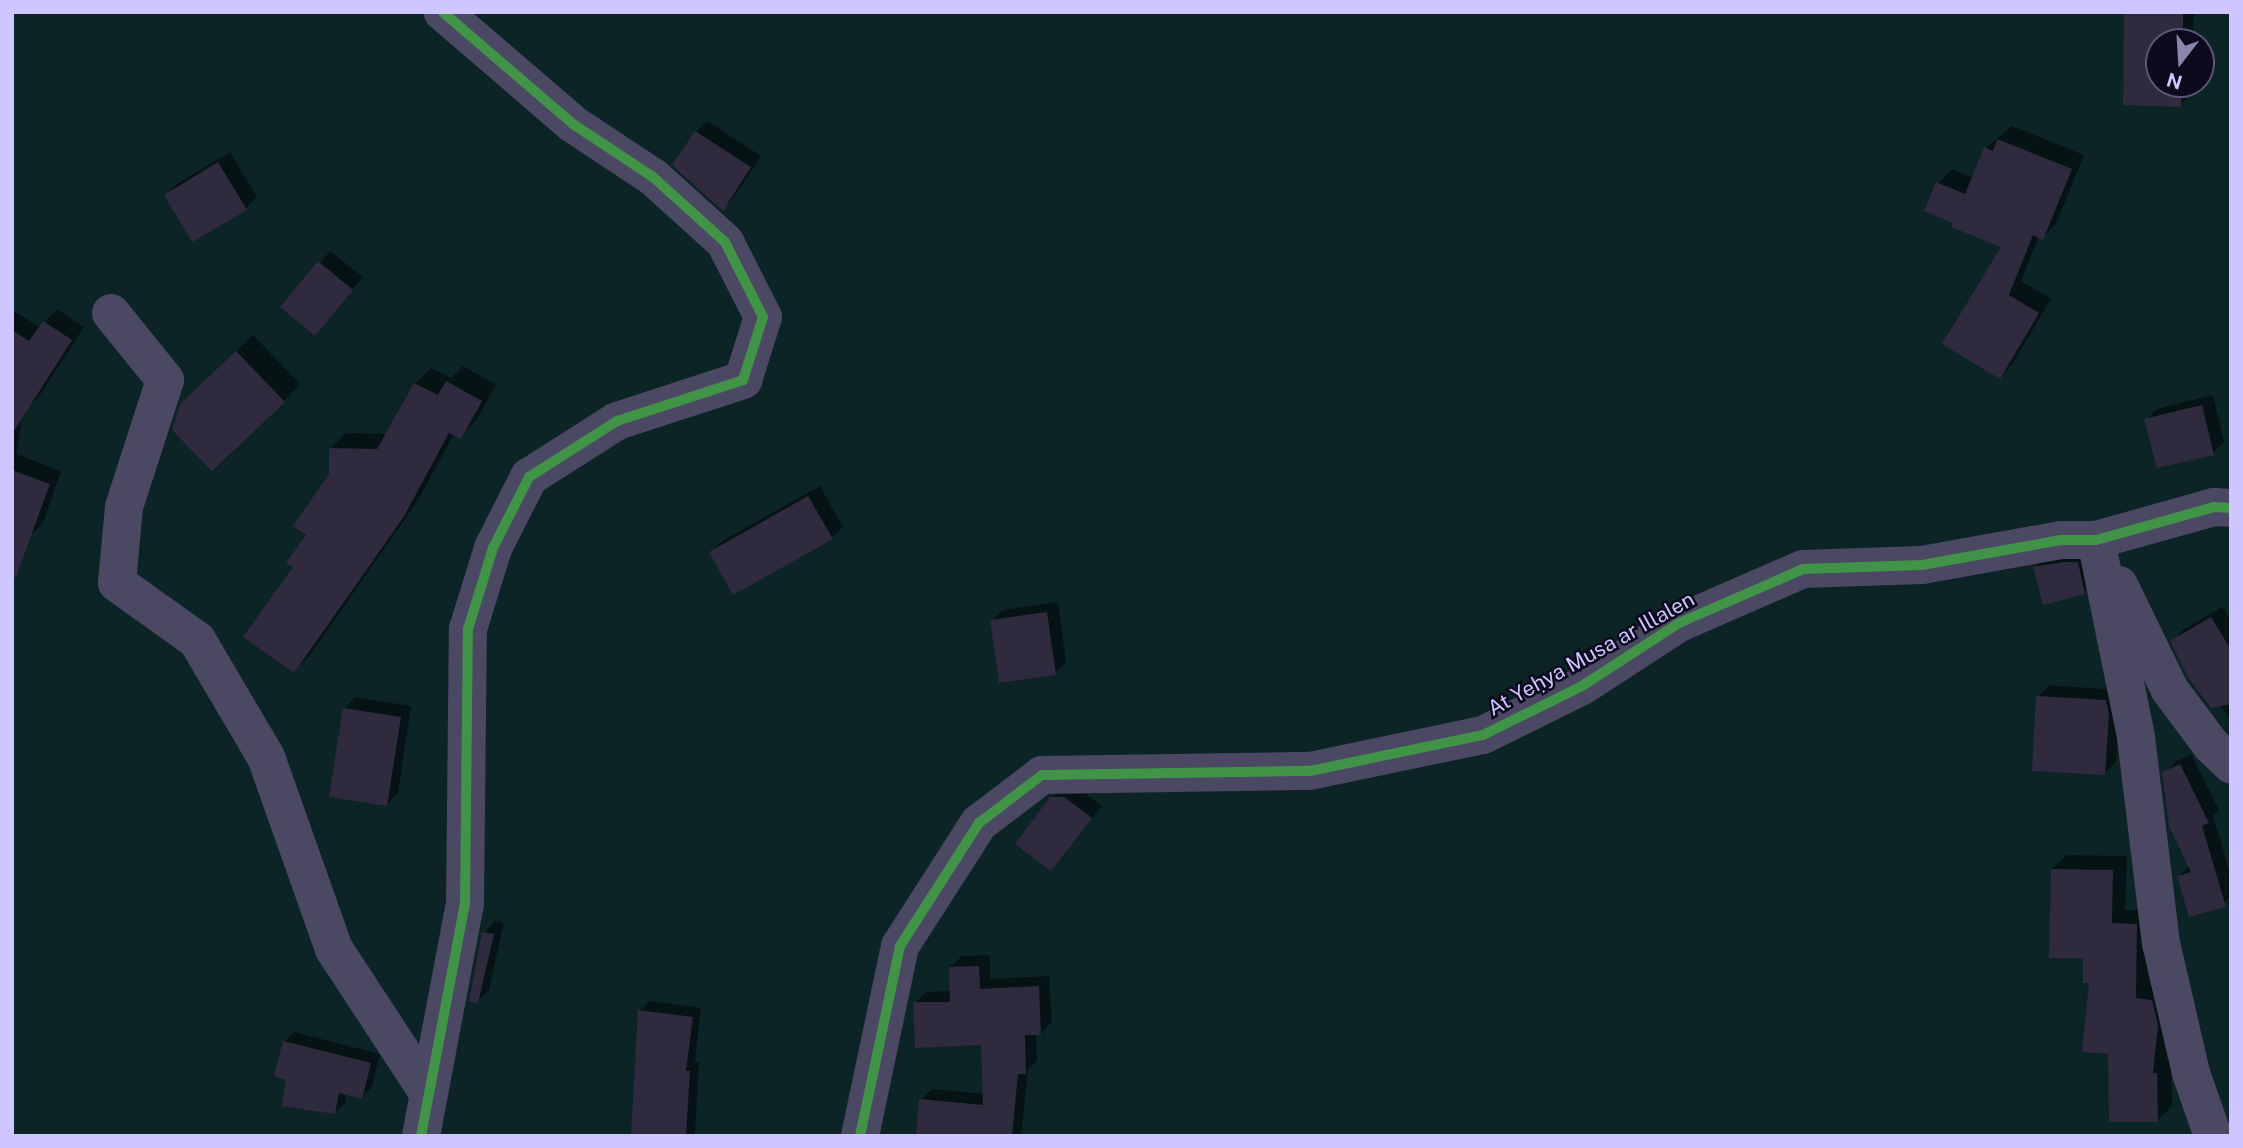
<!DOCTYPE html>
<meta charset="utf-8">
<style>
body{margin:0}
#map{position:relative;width:2243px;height:1148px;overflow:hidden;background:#110e1a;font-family:"Public Sans",sans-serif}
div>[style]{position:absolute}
.green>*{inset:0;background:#0d2426}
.shadow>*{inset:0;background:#0007}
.building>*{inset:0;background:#2f2a3d}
.minor>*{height:38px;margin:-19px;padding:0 19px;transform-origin:19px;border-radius:19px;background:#4a4863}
.cycleway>*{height:10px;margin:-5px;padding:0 5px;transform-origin:5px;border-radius:5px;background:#419447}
span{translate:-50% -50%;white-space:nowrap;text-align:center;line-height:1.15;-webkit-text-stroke:5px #0e0a1e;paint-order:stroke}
.street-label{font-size:21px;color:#cfc6ff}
.frame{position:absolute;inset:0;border:14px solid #cfc6ff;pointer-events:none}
.north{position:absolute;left:2145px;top:28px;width:70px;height:70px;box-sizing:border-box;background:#0e0a1e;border:2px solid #5b5578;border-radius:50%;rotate:197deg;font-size:19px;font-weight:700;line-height:28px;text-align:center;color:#cfc6ff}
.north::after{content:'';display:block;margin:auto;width:24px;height:32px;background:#8c86af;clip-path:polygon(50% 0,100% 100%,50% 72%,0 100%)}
</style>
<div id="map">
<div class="green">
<i style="clip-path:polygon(evenodd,12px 12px,2231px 12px,2231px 1136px,12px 1136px,12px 12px,2159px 42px,2201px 42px,2201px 84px,2159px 84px,2159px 42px)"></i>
</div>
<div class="shadow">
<i style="clip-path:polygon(2126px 12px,2194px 12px,2193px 42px,2159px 42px,2159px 84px,2192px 84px,2192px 94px,2180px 105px,2125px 103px)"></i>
<i style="clip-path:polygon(707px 121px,761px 156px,734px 197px,723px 208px,696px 132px)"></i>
<i style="clip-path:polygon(2012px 126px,2084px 155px,2056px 224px,2042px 238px,2039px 236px,2021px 281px,2051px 299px,2013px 363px,2000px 377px,2004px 246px,1927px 210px,1938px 183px,1952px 169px,1973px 178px,1986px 148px)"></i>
<i style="clip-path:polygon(230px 152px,257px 197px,246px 208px,166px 195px,177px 184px)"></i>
<i style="clip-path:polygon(330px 251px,363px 277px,315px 334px,282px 307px)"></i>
<i style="clip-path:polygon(57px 309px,84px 327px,40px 395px,28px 407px,23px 404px,17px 454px,61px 471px,43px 523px,30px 536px,12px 529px,12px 310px,40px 327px)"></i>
<i style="clip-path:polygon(253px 335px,300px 384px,284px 401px,200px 386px)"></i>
<i style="clip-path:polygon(463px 366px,496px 385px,476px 421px,460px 437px,454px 434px,418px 500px,310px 655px,294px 671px,295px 567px,330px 475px,330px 449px,346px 433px,387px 434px,415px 384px,431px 368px,451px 378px)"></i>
<i style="clip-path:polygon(2213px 395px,2224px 442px,2213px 453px,2146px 420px,2157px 409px)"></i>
<i style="clip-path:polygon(820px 486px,843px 527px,832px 538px,711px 553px,722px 541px)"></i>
<i style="clip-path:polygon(2089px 551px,2095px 581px,2084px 592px,2035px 568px,2046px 557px)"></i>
<i style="clip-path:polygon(1058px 602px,1066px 662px,1055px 673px,991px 621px,1003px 610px)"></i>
<i style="clip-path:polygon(2222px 607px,2231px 621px,2231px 720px,2173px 641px,2183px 630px)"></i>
<i style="clip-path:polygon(2049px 685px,2117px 690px,2120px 702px,2116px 762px,2105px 773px,2038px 697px)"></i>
<i style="clip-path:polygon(355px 697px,411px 706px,398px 793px,387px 804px,344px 709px)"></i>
<i style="clip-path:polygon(2191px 754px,2219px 810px,2213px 816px,2231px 876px,2231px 897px,2224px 903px,2179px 876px,2190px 865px,2164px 773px,2176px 761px)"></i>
<i style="clip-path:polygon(1063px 786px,1075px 786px,1102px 806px,1051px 868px,1052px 798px)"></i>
<i style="clip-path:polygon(2067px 855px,2127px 856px,2125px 910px,2150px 910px,2150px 985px,2166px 986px,2171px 1010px,2167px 1059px,2171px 1059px,2172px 1106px,2158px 1120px,2110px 1052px,2085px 956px,2052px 869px)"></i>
<i style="clip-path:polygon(495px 921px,504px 923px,489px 990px,478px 1001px,484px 933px)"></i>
<i style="clip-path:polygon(990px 955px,990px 979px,1049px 976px,1052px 1022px,1041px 1033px,1036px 1033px,1037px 1061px,1028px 1070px,1021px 1136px,917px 1136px,921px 1100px,932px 1089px,985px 1094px,983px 1043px,915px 1003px,926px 992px,951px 991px,950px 967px,962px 956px)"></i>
<i style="clip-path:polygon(650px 1001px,701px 1008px,695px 1062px,699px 1062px,695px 1132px,691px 1136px,633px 1136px,640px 1011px)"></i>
<i style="clip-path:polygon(294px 1032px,380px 1054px,372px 1087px,362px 1097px,346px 1093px,345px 1103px,335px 1113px,288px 1078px,284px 1042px)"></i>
</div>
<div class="building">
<i style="clip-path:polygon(2124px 12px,2183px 12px,2183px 42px,2159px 42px,2159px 84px,2182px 84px,2181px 107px,2123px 105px)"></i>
<i style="clip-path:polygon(695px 131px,751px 167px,723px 211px,672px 165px)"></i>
<i style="clip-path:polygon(1997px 139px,2072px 169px,2043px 240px,2033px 235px,2009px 295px,2039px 313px,2000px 379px,1942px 344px,2001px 247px,1951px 227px,1953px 223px,1924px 211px,1936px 182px,1965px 194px,1984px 147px,1993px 151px)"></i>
<i style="clip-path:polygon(218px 162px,247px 210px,192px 242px,164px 195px)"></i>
<i style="clip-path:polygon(318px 261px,353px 290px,315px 336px,280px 307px)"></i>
<i style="clip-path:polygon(43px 321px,72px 340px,12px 434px,12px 330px,29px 341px)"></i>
<i style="clip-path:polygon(236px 351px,285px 402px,212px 471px,172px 430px,181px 403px)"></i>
<i style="clip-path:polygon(446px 381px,482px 401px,461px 439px,449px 433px,403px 518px,294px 673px,243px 637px,293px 567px,286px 563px,306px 535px,293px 526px,329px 474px,329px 448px,377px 449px,414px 383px,438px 395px)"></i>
<i style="clip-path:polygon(2202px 405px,2214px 455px,2157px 468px,2144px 419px)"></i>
<i style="clip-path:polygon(12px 470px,50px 484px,16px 577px,12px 577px)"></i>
<i style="clip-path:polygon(808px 496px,833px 539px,733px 595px,709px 552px)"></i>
<i style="clip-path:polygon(2063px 562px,2078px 562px,2085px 594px,2043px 605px,2033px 567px)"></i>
<i style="clip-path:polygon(1047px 612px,1056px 675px,999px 683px,990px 620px)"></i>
<i style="clip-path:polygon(2211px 617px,2231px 650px,2231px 704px,2211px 708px,2189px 679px,2170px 641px)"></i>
<i style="clip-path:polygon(2036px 696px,2106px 700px,2109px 714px,2105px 775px,2032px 771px)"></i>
<i style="clip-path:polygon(343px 708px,401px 717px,387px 806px,329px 797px)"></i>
<i style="clip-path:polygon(2180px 764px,2209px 823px,2202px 826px,2226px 907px,2189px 917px,2177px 876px,2191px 872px,2169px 826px,2162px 772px)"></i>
<i style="clip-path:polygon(1050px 797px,1064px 797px,1092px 818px,1051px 871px,1015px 844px)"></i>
<i style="clip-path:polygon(2051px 869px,2113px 870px,2112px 923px,2137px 924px,2136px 998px,2152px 1000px,2158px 1025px,2153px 1073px,2157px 1073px,2158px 1122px,2109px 1122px,2108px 1054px,2082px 1052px,2089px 983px,2083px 983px,2083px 958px,2049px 958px)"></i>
<i style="clip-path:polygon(482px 932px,494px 934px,478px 1003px,469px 1001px)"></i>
<i style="clip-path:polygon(979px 966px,980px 989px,1039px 986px,1041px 1035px,1025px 1035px,1026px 1074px,1018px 1074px,1012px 1136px,916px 1136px,919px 1099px,983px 1105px,981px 1045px,915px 1048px,913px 1002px,950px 1002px,949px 967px)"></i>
<i style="clip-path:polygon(638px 1010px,693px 1017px,686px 1071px,690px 1071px,686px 1136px,631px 1136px)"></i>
<i style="clip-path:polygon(283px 1041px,371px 1063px,362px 1099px,339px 1093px,335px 1114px,282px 1106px,286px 1080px,274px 1076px)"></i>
</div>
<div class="minor">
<i style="left:111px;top:313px;width:86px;rotate:51.1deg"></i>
<i style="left:165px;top:380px;width:133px;rotate:107.9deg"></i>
<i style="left:124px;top:507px;width:76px;rotate:95.3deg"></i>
<i style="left:117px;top:583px;width:98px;rotate:35.5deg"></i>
<i style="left:197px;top:640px;width:136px;rotate:59.5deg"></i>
<i style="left:266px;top:757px;width:204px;rotate:70.5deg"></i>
<i style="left:334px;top:949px;width:173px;rotate:56.8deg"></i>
<i style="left:2096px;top:540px;width:201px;rotate:78.5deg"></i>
<i style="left:2136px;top:737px;width:208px;rotate:83.1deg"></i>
<i style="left:2161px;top:943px;width:133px;rotate:77deg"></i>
<i style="left:2191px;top:1073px;width:67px;rotate:70.8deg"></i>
<i style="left:2119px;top:585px;width:117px;rotate:64.1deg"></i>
<i style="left:2170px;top:690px;width:69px;rotate:53.3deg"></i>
<i style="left:2211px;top:745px;width:28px;rotate:44deg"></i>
<i style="left:421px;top:1136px;width:236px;rotate:-79.3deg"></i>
<i style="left:465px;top:904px;width:275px;rotate:-89.4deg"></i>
<i style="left:468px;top:629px;width:85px;rotate:-72.8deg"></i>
<i style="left:493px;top:548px;width:80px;rotate:-63.1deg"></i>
<i style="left:529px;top:477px;width:104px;rotate:-32.5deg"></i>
<i style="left:617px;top:421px;width:133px;rotate:-18deg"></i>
<i style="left:743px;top:380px;width:66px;rotate:-72.4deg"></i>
<i style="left:763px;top:317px;width:84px;rotate:-116.9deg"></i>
<i style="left:725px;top:242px;width:97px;rotate:-137.9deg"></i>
<i style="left:653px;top:177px;width:96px;rotate:-146.5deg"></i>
<i style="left:573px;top:124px;width:172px;rotate:-139.3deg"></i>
<i style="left:860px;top:1136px;width:194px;rotate:-78.1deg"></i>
<i style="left:900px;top:946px;width:146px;rotate:-57.3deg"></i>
<i style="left:979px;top:823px;width:79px;rotate:-37.3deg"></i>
<i style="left:1042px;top:775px;width:268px;rotate:-0.9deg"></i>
<i style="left:1310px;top:771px;width:177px;rotate:-11.8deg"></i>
<i style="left:1483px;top:735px;width:110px;rotate:-26.3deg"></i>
<i style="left:1582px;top:686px;width:116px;rotate:-33deg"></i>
<i style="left:1679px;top:623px;width:135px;rotate:-23.5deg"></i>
<i style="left:1803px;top:569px;width:119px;rotate:-1.9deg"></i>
<i style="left:1922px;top:565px;width:141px;rotate:-10.2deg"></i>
<i style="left:2061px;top:540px;width:35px"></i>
<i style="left:2096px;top:540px;width:123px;rotate:-15.6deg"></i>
<i style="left:2214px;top:507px;width:17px;rotate:3deg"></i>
</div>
<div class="cycleway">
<i style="left:421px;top:1136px;width:236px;rotate:-79.3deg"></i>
<i style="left:465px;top:904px;width:275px;rotate:-89.4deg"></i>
<i style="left:468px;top:629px;width:85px;rotate:-72.8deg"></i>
<i style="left:493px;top:548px;width:80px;rotate:-63.1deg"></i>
<i style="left:529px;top:477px;width:104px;rotate:-32.5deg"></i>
<i style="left:617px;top:421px;width:133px;rotate:-18deg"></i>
<i style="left:743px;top:380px;width:66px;rotate:-72.4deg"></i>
<i style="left:763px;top:317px;width:84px;rotate:-116.9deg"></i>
<i style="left:725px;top:242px;width:97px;rotate:-137.9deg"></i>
<i style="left:653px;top:177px;width:96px;rotate:-146.5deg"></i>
<i style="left:573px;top:124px;width:172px;rotate:-139.3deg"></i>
<i style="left:860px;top:1136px;width:194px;rotate:-78.1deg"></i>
<i style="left:900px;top:946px;width:146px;rotate:-57.3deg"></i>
<i style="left:979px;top:823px;width:79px;rotate:-37.3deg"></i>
<i style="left:1042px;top:775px;width:268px;rotate:-0.9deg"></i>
<i style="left:1310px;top:771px;width:177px;rotate:-11.8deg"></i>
<i style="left:1483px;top:735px;width:110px;rotate:-26.3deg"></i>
<i style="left:1582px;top:686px;width:116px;rotate:-33deg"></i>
<i style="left:1679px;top:623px;width:135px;rotate:-23.5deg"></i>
<i style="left:1803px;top:569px;width:119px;rotate:-1.9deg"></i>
<i style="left:1922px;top:565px;width:141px;rotate:-10.2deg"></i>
<i style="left:2061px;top:540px;width:35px"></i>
<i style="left:2096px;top:540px;width:123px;rotate:-15.6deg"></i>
<i style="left:2214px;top:507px;width:17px;rotate:3deg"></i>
</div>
<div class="street-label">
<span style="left:1591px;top:654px;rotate:-29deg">At Yeḥya Musa ar Illalen</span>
</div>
<div class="frame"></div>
<div class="north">N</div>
</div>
